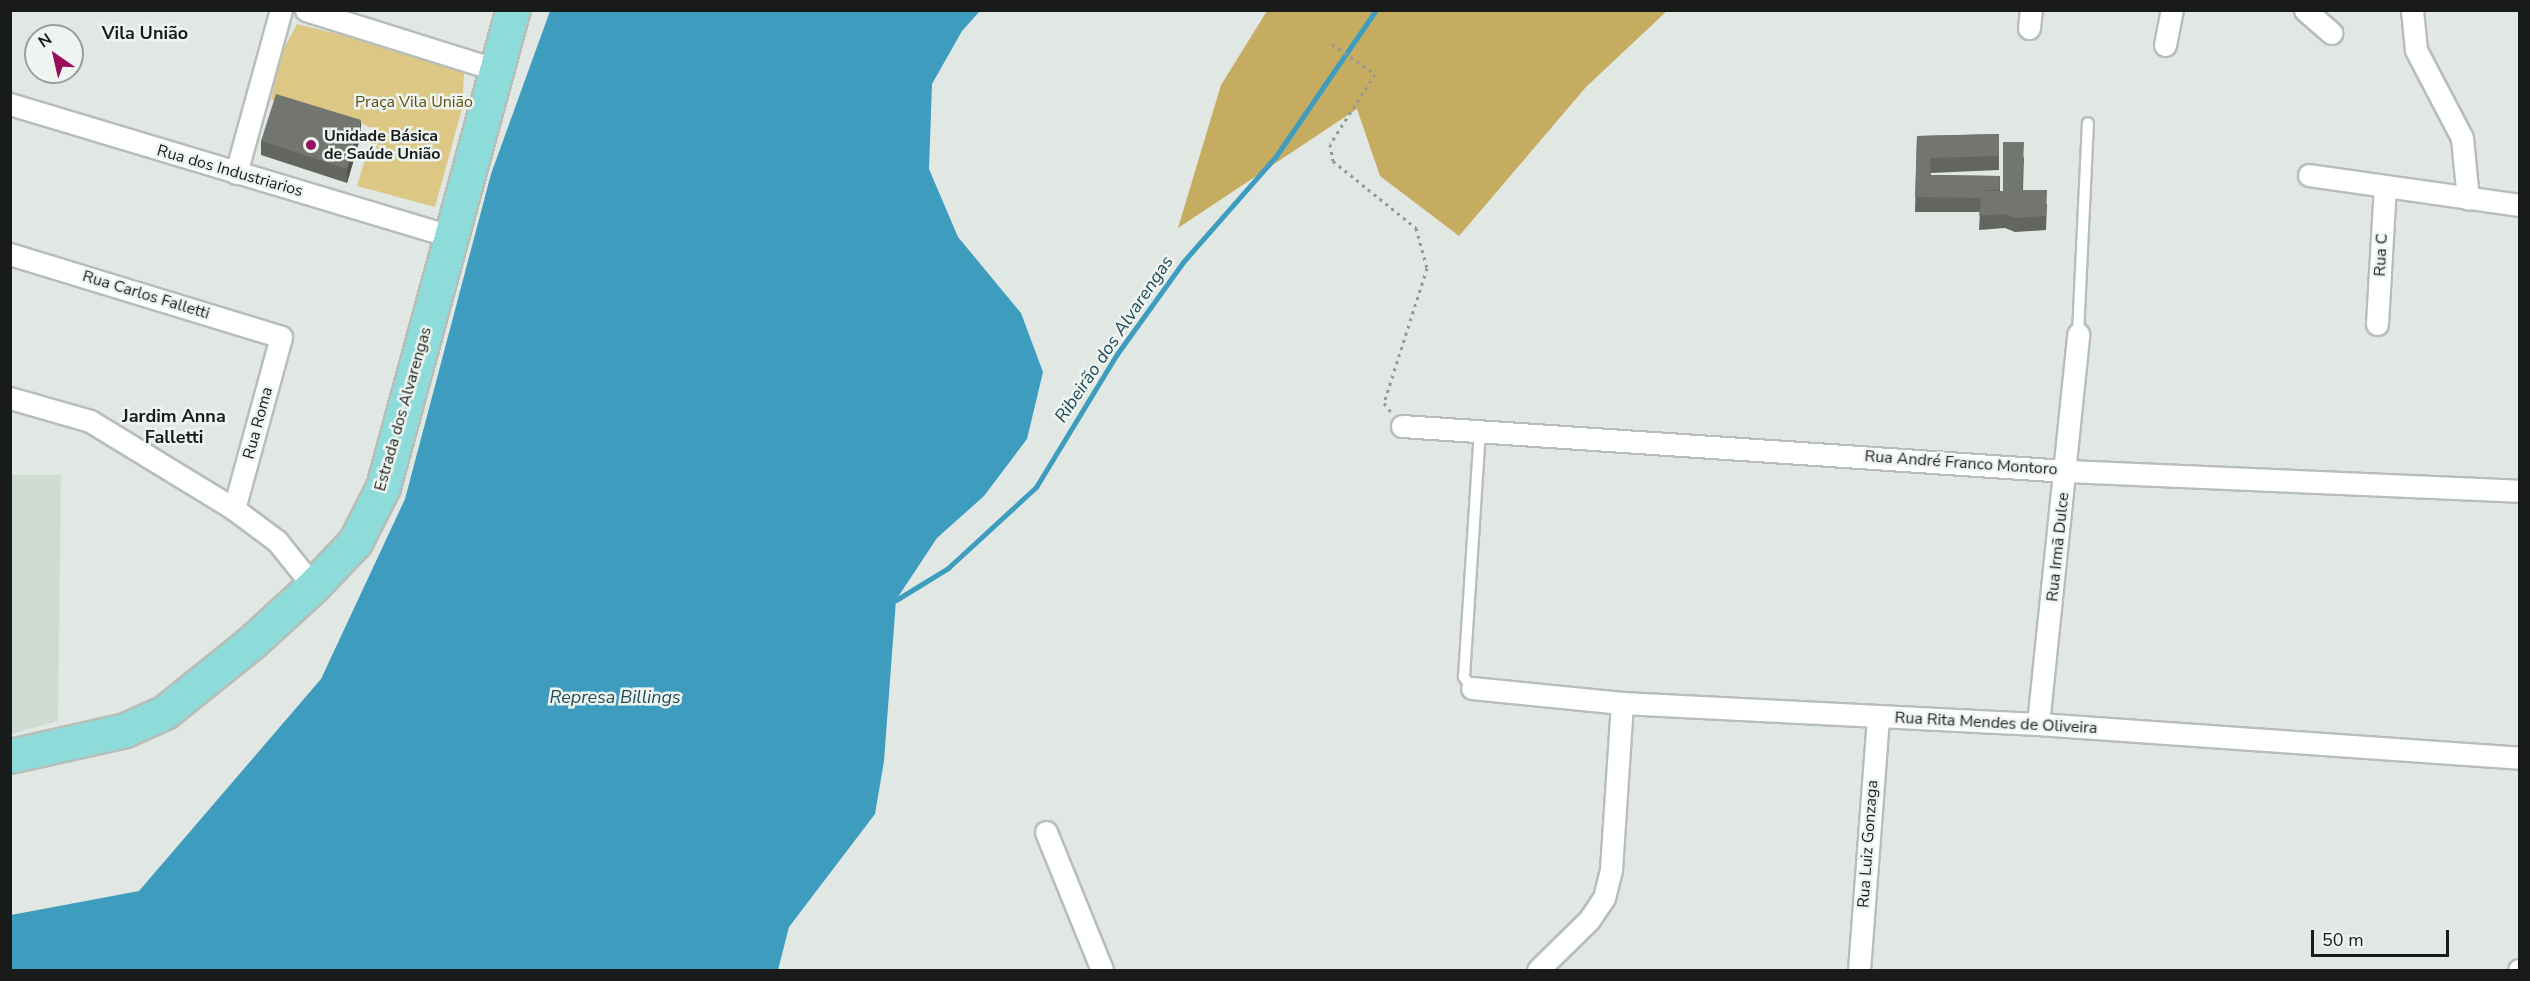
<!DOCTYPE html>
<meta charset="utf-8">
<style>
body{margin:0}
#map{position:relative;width:2530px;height:981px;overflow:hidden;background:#e1e8e3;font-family:"Nunito Sans",sans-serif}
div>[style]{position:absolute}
.built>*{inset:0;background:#cddbd3}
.green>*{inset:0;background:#dcc785}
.forest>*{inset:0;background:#c5ac60}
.water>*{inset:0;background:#3e9dbf}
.stream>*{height:5px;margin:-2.5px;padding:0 2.5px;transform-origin:2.5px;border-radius:2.5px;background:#3e9dbf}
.path>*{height:3px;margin-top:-1.5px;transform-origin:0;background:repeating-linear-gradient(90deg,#949995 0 3px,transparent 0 7.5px)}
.roads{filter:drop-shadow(2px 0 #b7beba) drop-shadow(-2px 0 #b7beba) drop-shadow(0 2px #b7beba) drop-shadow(0 -2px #b7beba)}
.service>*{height:10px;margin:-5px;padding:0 5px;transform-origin:5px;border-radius:5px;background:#fff}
.minor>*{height:21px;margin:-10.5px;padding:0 10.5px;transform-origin:10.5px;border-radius:10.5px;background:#fff}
.primary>*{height:33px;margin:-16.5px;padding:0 16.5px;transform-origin:16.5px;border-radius:16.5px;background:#8ddcd9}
.wall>*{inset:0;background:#636560}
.shaded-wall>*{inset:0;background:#50524e}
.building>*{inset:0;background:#737570}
.dots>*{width:16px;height:16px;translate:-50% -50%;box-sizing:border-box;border:3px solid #eef5f0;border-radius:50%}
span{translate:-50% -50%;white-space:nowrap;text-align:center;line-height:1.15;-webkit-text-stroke:5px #eef5f0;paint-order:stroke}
.park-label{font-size:16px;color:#5e4e12}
.poi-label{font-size:16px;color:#191b1a;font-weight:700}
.left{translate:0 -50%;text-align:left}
.street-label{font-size:16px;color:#191b1a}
.neighbourhood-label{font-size:18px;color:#191b1a;font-weight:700}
.water-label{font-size:18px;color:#224b5a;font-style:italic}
.frame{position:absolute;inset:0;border:12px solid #191b1a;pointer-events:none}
.north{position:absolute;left:24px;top:24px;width:60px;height:60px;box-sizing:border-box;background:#eef5f0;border:2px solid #999e9a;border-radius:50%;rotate:326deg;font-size:16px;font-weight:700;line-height:24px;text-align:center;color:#191b1a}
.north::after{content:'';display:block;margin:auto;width:21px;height:27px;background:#9a0e5f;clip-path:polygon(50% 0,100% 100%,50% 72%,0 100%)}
.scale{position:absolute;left:2311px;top:930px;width:138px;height:27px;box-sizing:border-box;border:3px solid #191b1a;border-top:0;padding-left:8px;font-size:18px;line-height:21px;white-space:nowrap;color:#191b1a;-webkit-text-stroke:4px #eef5f0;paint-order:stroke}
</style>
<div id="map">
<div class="built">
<i style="clip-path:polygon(10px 475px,61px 475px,58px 721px,11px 734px)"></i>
</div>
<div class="green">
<i style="clip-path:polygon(297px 24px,450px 62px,464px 74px,462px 109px,435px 207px,357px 186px,374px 129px,329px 110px,271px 100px,282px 52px)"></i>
</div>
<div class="forest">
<i style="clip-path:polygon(1267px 11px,1267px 10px,1667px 11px,1586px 87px,1459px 236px,1380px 176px,1357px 109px,1178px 228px,1221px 85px)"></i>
</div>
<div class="water">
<i style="clip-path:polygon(550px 11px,980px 11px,962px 31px,932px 84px,929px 169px,958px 237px,1021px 313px,1043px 372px,1027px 439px,984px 496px,937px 538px,896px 600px,884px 761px,875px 814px,789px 927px,778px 970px,11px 970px,11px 915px,139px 891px,321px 679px,405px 499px,491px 174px)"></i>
</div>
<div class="stream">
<i style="left:896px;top:600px;width:61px;rotate:-31.6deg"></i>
<i style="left:948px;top:568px;width:120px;rotate:-42.6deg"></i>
<i style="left:1036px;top:487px;width:156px;rotate:-58.7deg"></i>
<i style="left:1117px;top:354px;width:113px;rotate:-54.3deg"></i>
<i style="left:1183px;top:262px;width:141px;rotate:-48.7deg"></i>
<i style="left:1276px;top:156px;width:177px;rotate:-55.6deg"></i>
</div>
<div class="path">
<i style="left:1332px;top:44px;width:52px;rotate:34.9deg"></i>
<i style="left:1375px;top:74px;width:83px;rotate:122.7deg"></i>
<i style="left:1330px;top:144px;width:17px;rotate:80deg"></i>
<i style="left:1333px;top:161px;width:107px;rotate:38.9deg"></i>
<i style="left:1416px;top:228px;width:41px;rotate:74.6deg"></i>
<i style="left:1427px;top:268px;width:142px;rotate:107.7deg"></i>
<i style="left:1384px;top:403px;width:11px;rotate:52deg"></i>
</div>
<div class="roads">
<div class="service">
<i style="left:2078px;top:334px;width:211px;rotate:-87.3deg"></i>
<i style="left:1472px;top:688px;width:14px;rotate:-126deg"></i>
<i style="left:1464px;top:677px;width:247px;rotate:-86.3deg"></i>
</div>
<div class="minor">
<i style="left:306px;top:10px;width:200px;rotate:17.4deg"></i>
<i style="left:2305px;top:10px;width:35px;rotate:41deg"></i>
<i style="left:2412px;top:10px;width:40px;rotate:84.3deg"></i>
<i style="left:2416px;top:50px;width:99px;rotate:62.4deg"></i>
<i style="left:2462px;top:138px;width:61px;rotate:84.4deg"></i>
<i style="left:2029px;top:28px;width:18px;rotate:-84deg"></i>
<i style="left:2165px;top:45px;width:36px;rotate:-79deg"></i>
<i style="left:10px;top:104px;width:460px;rotate:16.7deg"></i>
<i style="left:236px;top:173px;width:169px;rotate:-74.6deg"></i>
<i style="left:2309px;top:175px;width:213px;rotate:8.1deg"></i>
<i style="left:10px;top:254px;width:283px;rotate:17deg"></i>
<i style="left:281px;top:337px;width:178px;rotate:105.3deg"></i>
<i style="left:2377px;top:324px;width:137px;rotate:-86.7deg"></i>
<i style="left:10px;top:398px;width:83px;rotate:16deg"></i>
<i style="left:90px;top:421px;width:169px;rotate:31.4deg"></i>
<i style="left:234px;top:509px;width:54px;rotate:36.7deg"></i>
<i style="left:277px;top:541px;width:58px;rotate:51.3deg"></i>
<i style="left:1402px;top:426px;width:666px;rotate:3.88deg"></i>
<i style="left:2066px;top:471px;width:454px;rotate:2.5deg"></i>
<i style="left:1472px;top:688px;width:151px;rotate:5.7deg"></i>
<i style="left:1622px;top:703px;width:417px;rotate:2.9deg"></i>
<i style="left:2038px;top:724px;width:483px;rotate:4deg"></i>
<i style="left:2038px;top:724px;width:392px;rotate:-84.1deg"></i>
<i style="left:1046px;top:832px;width:149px;rotate:67.9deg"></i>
<i style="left:1538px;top:970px;width:71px;rotate:-44.4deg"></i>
<i style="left:1589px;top:920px;width:27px;rotate:-56deg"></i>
<i style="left:1604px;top:898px;width:30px;rotate:-76deg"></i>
<i style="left:1611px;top:869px;width:166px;rotate:-86.2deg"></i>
<i style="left:1859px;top:970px;width:254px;rotate:-85.7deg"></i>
<i style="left:2519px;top:970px;width:1px"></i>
</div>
<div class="primary">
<i style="left:10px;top:756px;width:118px;rotate:-12.7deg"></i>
<i style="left:125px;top:730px;width:44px;rotate:-24.2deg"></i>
<i style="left:165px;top:712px;width:113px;rotate:-38.9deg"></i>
<i style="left:253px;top:641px;width:81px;rotate:-42.5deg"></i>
<i style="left:313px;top:586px;width:61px;rotate:-46.3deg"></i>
<i style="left:355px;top:542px;width:62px;rotate:-63deg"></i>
<i style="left:383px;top:487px;width:494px;rotate:-74.8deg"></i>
</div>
</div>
<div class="wall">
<i style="clip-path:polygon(1999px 134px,1999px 170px,1931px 173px,1931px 175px,2000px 176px,2000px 191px,2003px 191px,2024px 156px,2023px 190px,2047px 204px,2046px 230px,2015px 232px,2005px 228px,1979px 230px,1980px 212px,1915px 212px,1917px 136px)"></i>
<i style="clip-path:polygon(361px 135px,347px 183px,261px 155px,261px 141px)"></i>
</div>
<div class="shaded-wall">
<i style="clip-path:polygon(361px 120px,361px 135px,347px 183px,347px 169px)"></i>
</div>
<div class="building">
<i style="clip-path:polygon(276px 94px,361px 120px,347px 169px,261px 141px)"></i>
<i style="clip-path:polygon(1999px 134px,1999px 156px,1930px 158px,1931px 175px,2000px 176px,1999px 189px,1983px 191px,2003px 191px,2003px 142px,2024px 142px,2022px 190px,2047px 190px,2046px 216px,2015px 218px,2005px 214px,1979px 216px,1981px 198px,1915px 197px,1917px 136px)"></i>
</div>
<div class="dots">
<i style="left:311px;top:145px;background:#9a0e5f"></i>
</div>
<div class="park-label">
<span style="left:414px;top:102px">Praça Vila União</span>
</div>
<div class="poi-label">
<span class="left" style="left:324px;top:145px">Unidade Básica<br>de Saúde União</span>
</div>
<div class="street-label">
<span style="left:230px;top:171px;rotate:16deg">Rua dos Industriarios</span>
<span style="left:2381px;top:255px;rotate:-87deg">Rua C</span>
<span style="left:146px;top:295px;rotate:17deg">Rua Carlos Falletti</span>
<span style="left:403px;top:409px;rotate:-74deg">Estrada dos Alvarengas</span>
<span style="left:258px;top:423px;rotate:-75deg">Rua Roma</span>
<span style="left:1961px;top:463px;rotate:4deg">Rua André Franco Montoro</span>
<span style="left:2058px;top:547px;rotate:-84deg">Rua Irmã Dulce</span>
<span style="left:1996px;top:723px;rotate:3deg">Rua Rita Mendes de Oliveira</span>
<span style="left:1868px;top:844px;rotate:-86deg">Rua Luiz Gonzaga</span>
</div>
<div class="neighbourhood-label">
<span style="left:145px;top:33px">Vila União</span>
<span style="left:174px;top:427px">Jardim Anna<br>Falletti</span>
</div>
<div class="water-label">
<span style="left:1114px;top:339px;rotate:-56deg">Ribeirão dos Alvarengas</span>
<span style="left:615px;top:697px">Represa Billings</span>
</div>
<div class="frame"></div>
<div class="north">N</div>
<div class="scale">50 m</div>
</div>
